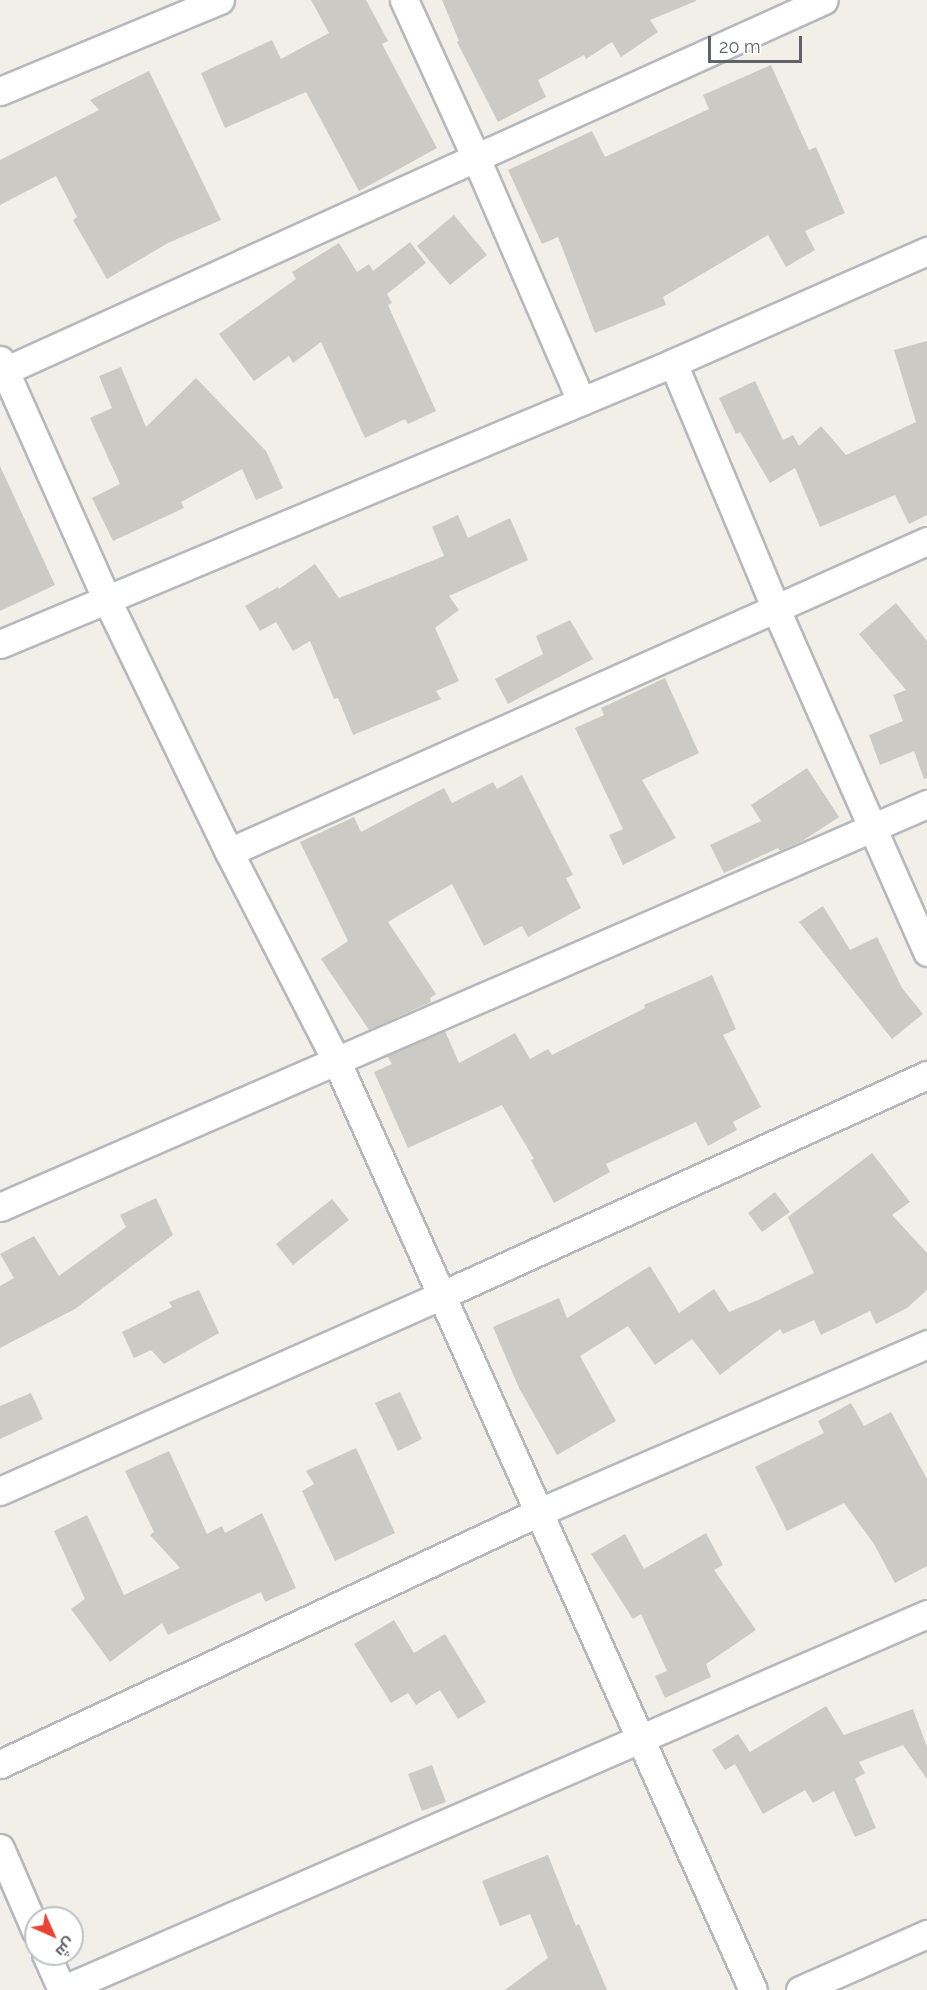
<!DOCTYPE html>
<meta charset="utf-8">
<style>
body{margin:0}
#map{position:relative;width:927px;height:1990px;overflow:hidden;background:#f1efe8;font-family:Raleway,Cairo,sans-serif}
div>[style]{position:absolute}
.building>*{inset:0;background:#cccac5}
.roads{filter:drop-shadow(2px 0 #b5b8bc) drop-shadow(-2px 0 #b5b8bc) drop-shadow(0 2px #b5b8bc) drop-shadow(0 -2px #b5b8bc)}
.minor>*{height:27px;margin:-13.5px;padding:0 13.5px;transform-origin:13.5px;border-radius:13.5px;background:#fff}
span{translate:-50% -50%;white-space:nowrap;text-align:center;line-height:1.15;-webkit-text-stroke:5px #fff;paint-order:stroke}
.north{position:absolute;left:24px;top:1906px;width:60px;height:60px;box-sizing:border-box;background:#fff;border:2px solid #bfc1c3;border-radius:50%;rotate:135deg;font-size:16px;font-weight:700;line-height:24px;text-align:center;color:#5f6368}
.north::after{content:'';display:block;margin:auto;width:21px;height:27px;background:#ea4335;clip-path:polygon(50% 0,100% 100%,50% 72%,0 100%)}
.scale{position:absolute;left:708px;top:36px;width:94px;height:27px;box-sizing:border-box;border:3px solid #5f6368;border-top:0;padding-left:8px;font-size:18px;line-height:21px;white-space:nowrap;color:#5f6368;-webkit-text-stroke:4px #fff;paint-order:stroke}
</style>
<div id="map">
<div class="building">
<i style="clip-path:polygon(311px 0,366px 0,388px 41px,382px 44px,437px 148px,359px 191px,306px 92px,225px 128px,201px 73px,272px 40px,281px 59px,329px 33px)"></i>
<i style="clip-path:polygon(442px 0,696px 0,696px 1px,650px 20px,658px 32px,621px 57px,612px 42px,586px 59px,584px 55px,538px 80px,546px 97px,498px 122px,457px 42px,459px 41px)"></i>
<i style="clip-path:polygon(771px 65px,809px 150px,816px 147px,845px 213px,805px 231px,815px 250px,786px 267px,768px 235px,663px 297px,666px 305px,595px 333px,558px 237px,542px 244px,508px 170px,592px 131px,605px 157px,709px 109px,703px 95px)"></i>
<i style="clip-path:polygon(149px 71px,221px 220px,168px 243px,107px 279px,73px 220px,77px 217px,56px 176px,0 205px,0 160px,99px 110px,90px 100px)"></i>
<i style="clip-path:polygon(454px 215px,487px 255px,450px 285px,417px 246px)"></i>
<i style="clip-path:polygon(410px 242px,426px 263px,387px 294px,392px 303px,388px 305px,436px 411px,408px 424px,405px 419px,365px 438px,321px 342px,293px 363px,289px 356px,254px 381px,219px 334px,296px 279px,292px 272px,339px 243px,357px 272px,369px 264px,373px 271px)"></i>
<i style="clip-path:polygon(927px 341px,927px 515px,909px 524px,895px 495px,820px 527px,795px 468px,770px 483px,740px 432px,736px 434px,719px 398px,755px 381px,783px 440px,793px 435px,799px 446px,821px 426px,846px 455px,916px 422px,894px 350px)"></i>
<i style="clip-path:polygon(121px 367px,146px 427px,196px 378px,266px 451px,283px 488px,256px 500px,242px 469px,181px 502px,184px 508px,113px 541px,92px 498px,120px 484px,90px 418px,112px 408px,99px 376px)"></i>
<i style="clip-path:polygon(0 466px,55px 585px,0 611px)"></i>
<i style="clip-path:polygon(458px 515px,468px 538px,510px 518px,528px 560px,449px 596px,459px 610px,435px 628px,459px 681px,436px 691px,441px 699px,353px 735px,338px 698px,334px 699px,310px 641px,293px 651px,276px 622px,260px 631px,245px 606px,278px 587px,279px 589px,315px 564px,339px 598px,444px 556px,432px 527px)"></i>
<i style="clip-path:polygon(896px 603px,927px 641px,927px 778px,924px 779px,914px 751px,880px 765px,869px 735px,903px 721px,893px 695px,906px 690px,859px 634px)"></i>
<i style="clip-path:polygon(570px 620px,593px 659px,508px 704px,495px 679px,543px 654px,536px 636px)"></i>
<i style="clip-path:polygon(665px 678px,699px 753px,642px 780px,676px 838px,623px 865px,609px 835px,623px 829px,575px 728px,604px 715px,601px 708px)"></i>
<i style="clip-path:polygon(807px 768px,839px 817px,804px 840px,780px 851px,778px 848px,724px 873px,710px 845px,761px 821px,751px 805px)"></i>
<i style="clip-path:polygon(522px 775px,573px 875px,566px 878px,581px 908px,528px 937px,522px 926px,484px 946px,452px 884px,388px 922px,436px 994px,430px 998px,431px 1002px,369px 1030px,321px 959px,348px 941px,300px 842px,354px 817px,361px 832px,444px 788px,452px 803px,493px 782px,497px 789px)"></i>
<i style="clip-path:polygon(823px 906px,850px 950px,877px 937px,902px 988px,923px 1014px,892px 1039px,799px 922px)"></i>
<i style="clip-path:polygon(712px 975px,736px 1029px,723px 1035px,761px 1107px,733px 1122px,737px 1130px,708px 1146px,696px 1122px,606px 1164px,610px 1172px,554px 1203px,531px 1160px,534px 1159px,502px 1105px,408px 1148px,374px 1072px,392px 1064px,387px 1056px,445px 1031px,459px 1063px,515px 1033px,530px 1059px,548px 1049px,552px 1055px,645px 1008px,644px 1005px)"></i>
<i style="clip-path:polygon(872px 1153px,910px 1202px,892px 1215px,927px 1253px,927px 1290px,907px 1308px,876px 1324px,870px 1311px,821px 1335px,814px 1320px,783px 1334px,780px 1329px,720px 1375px,692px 1339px,655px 1365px,628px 1326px,580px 1356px,616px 1421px,557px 1455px,519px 1388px,493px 1327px,559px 1298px,567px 1318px,650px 1266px,679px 1313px,714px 1289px,729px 1312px,756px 1301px,814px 1273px,788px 1217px)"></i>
<i style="clip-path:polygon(775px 1192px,790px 1212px,762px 1232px,748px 1213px)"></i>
<i style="clip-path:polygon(156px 1198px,173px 1235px,75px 1309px,0 1348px,0 1286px,14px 1278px,0 1254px,34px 1236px,59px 1276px,126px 1227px,120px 1215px)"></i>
<i style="clip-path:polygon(332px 1199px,349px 1220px,293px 1265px,276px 1244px)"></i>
<i style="clip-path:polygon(199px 1290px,219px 1333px,164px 1364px,151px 1350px,134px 1358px,122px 1332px,172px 1307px,169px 1302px)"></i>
<i style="clip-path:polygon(400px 1392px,422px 1439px,398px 1451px,375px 1403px)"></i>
<i style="clip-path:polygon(31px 1393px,43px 1419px,0 1439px,0 1406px)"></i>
<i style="clip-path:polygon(851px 1403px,864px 1426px,891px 1412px,927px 1479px,927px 1566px,895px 1583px,874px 1544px,844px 1503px,787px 1531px,755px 1467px,824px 1433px,818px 1421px)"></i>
<i style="clip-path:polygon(356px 1448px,395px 1533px,335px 1561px,302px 1491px,314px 1484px,306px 1471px)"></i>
<i style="clip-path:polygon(169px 1451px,207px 1534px,222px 1526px,225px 1533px,262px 1513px,296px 1588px,265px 1602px,261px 1592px,168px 1635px,162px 1623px,110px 1662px,71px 1609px,85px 1599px,54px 1531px,87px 1515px,124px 1595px,180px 1568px,150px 1535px,154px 1532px,125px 1471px)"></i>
<i style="clip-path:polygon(706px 1533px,723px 1565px,714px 1570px,756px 1630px,706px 1664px,711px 1677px,665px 1698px,655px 1676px,667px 1671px,641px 1614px,633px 1619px,591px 1554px,625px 1534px,644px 1569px)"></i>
<i style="clip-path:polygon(394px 1620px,414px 1653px,445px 1634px,486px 1702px,458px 1719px,440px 1690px,416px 1705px,408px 1693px,391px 1703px,354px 1644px)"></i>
<i style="clip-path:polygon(826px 1706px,844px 1735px,913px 1709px,927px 1747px,927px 1779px,903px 1745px,859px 1762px,865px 1773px,855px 1779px,876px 1828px,855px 1837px,834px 1791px,813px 1803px,805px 1790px,763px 1814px,735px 1764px,725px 1770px,712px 1750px,738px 1734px,750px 1752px)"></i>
<i style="clip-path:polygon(432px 1765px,446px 1802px,422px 1811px,408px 1774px)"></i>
<i style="clip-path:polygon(548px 1855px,576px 1926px,579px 1924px,607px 1990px,505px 1990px,548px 1958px,530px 1914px,500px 1926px,482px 1881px)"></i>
</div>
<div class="roads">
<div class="minor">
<i style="left:404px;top:0;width:174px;rotate:65.5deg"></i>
<i style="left:476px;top:158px;width:265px;rotate:66.6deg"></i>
<i style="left:0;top:91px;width:238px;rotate:-22.5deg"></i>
<i style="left:0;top:360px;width:263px;rotate:66deg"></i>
<i style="left:107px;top:600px;width:280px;rotate:64.2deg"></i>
<i style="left:229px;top:852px;width:234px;rotate:62.8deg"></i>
<i style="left:336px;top:1060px;width:1019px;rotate:65.85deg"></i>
<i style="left:673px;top:363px;width:264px;rotate:67.3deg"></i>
<i style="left:775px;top:607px;width:377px;rotate:66.2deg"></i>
<i style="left:0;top:373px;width:904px;rotate:-24.35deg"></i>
<i style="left:0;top:644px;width:729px;rotate:-22.66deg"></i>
<i style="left:673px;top:363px;width:278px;rotate:-23.8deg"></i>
<i style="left:229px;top:852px;width:764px;rotate:-24.02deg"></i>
<i style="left:0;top:1207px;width:1011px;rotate:-23.5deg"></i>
<i style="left:0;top:1491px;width:481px;rotate:-23.9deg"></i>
<i style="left:440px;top:1296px;width:535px;rotate:-24.41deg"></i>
<i style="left:0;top:1764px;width:593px;rotate:-25.05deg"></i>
<i style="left:537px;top:1513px;width:425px;rotate:-23.4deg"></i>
<i style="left:0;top:1848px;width:90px;rotate:66.6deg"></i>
<i style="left:46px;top:1954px;width:39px;rotate:66deg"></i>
<i style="left:62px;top:1990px;width:943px;rotate:-23.49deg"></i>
<i style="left:800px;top:1990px;width:139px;rotate:-23.8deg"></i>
</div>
</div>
<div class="north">ش</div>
<div class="scale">20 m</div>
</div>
